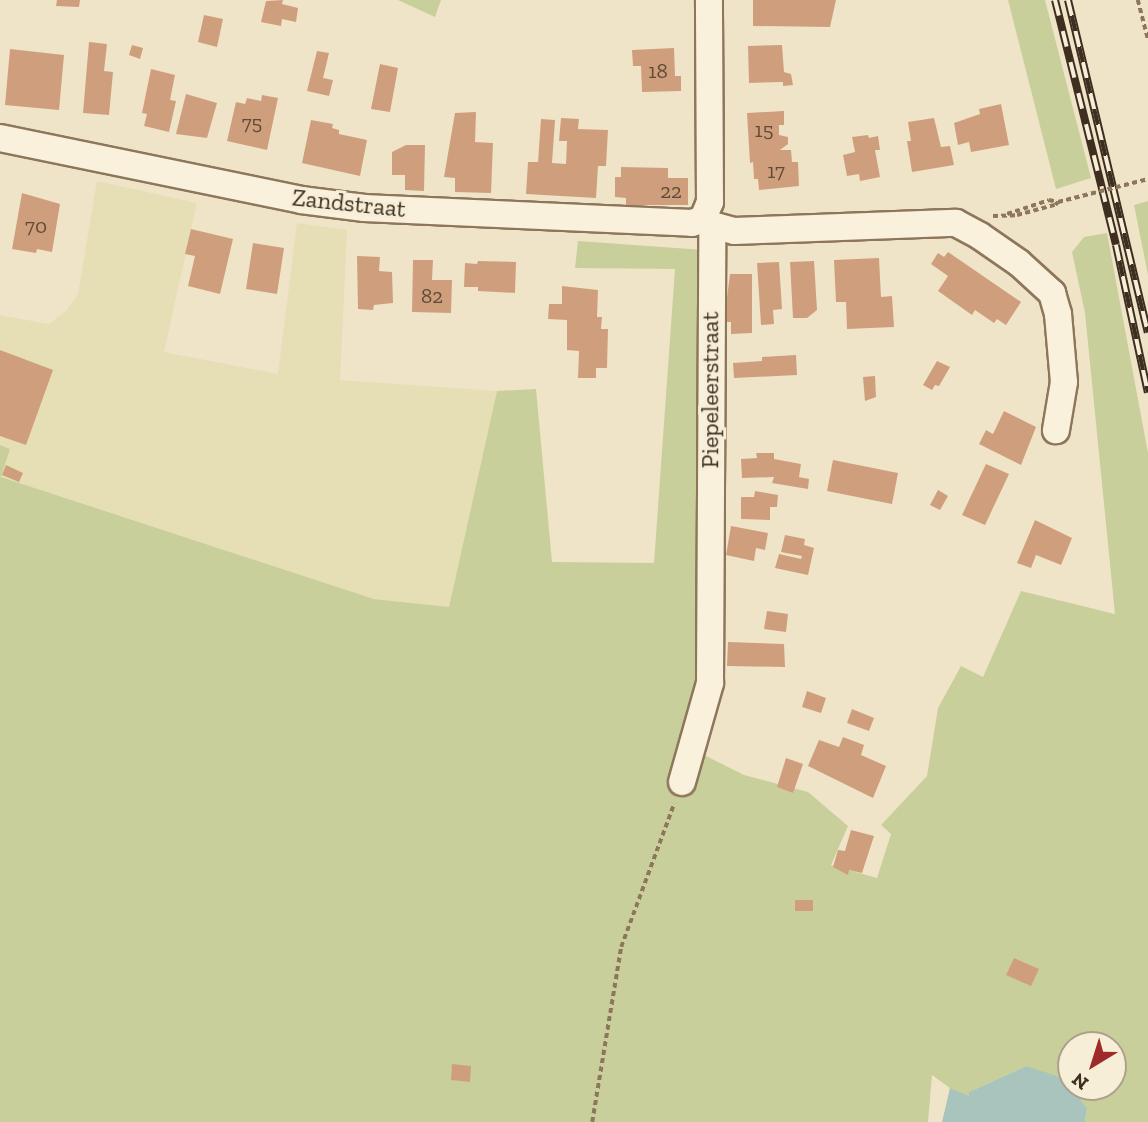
<!DOCTYPE html>
<style>
body{margin:0}
#map{position:relative;width:1148px;height:1122px;overflow:hidden;background:#f0e4c8;font-family:"Zilla Slab",serif}
div>[style]{position:absolute}
.farmland>*{inset:0;background:#e6deb5}
.green>*{inset:0;background:#c9cf9b}
.water>*{inset:0;background:#a9c4bc}
.building>*{inset:0;background:#cf9f7d}
.path>*{height:3.5px;margin-top:-1.75px;transform-origin:0;background:repeating-linear-gradient(90deg,#8d765c 0 5px,transparent 0 8.5px)}
.roads{filter:drop-shadow(2px 0 #8d765c) drop-shadow(-2px 0 #8d765c) drop-shadow(0 2px #8d765c) drop-shadow(0 -2px #8d765c)}
.minor>*{height:26px;margin:-13px;padding:0 13px;transform-origin:13px;border-radius:13px;background:#faf1dc}
.rail>*{height:8px;margin-top:-4px;transform-origin:0;background:repeating-linear-gradient(90deg,#f7eed8 0 16px,#3d2e20 0 32px);box-sizing:border-box;border-block:2px solid #3d2e20}
.path-bridge>*{height:3.5px;margin-top:-1.75px;transform-origin:0;background:repeating-linear-gradient(90deg,#8d765c 0 5px,transparent 0 8.5px)}
span{translate:-50% -50%;white-space:nowrap;text-align:center;line-height:1.15;-webkit-text-stroke:6px #f7eed8;paint-order:stroke}
.number-label{font-size:21px;color:#624a37}
.number-label span{-webkit-text-stroke-width:0}
.street-label{font-size:24px;color:#3d2e20}
.north{position:absolute;left:1057px;top:1031px;width:70px;height:70px;box-sizing:border-box;background:#f7eed8;border:2px solid #ada18e;border-radius:50%;rotate:218deg;font-size:19px;font-weight:700;line-height:28px;text-align:center;color:#3d2e20}
.north::after{content:'';display:block;margin:auto;width:24px;height:32px;background:#9e2a2b;clip-path:polygon(50% 0,100% 100%,50% 72%,0 100%)}
</style>
<div id="map">
<div class="farmland">
<i style="clip-path:polygon(97px 181px,197px 203px,164px 352px,278px 374px,297px 223px,347px 230px,340px 380px,497px 391px,449px 607px,374px 599px,1px 477px,10px 449px,0 445px,0 315px,49px 324px,67px 310px,78px 294px)"></i>
</div>
<div class="green">
<i style="clip-path:polygon(398px 0,441px 0,435px 17px)"></i>
<i style="clip-path:polygon(1008px 0,1045px 0,1091px 178px,1056px 189px)"></i>
<i style="clip-path:polygon(1148px 201px,1148px 275px,1134px 205px)"></i>
<i style="clip-path:polygon(evenodd,1107px 233px,1148px 453px,1148px 1122px,1085px 1122px,1087px 1109px,1026px 1066px,969px 1092px,970px 1096px,958px 1094px,932px 1075px,928px 1122px,0 1122px,0 445px,10px 449px,1px 477px,374px 599px,449px 607px,497px 391px,536px 389px,552px 562px,654px 563px,675px 269px,575px 268px,578px 241px,704px 250px,705px 661px,688px 747px,744px 775px,808px 792px,848px 826px,831px 865px,877px 878px,891px 834px,881px 825px,927px 776px,938px 708px,961px 666px,983px 677px,1021px 591px,1115px 614px,1085px 313px,1072px 252px,1084px 237px,1107px 233px,1071px 1045px,1113px 1045px,1113px 1087px,1071px 1087px,1071px 1045px)"></i>
</div>
<div class="water">
<i style="clip-path:polygon(1026px 1066px,1057px 1076px,1075px 1092px,1087px 1109px,1085px 1122px,942px 1122px,950px 1088px,969px 1096px,969px 1092px)"></i>
</div>
<div class="building">
<i style="clip-path:polygon(57px 0,80px 0,79px 7px,56px 6px)"></i>
<i style="clip-path:polygon(283px 0,282px 4px,298px 8px,296px 22px,282px 19px,281px 26px,261px 22px,266px 1px)"></i>
<i style="clip-path:polygon(753px 0,836px 0,830px 27px,753px 26px)"></i>
<i style="clip-path:polygon(204px 15px,223px 19px,217px 47px,198px 42px)"></i>
<i style="clip-path:polygon(89px 42px,107px 44px,104px 71px,113px 72px,109px 115px,83px 113px)"></i>
<i style="clip-path:polygon(132px 45px,143px 48px,140px 59px,129px 55px)"></i>
<i style="clip-path:polygon(782px 45px,784px 72px,791px 74px,793px 85px,783px 86px,783px 82px,749px 83px,748px 46px)"></i>
<i style="clip-path:polygon(674px 48px,675px 76px,681px 76px,681px 91px,642px 92px,641px 66px,633px 66px,632px 50px)"></i>
<i style="clip-path:polygon(10px 49px,64px 55px,59px 110px,5px 105px)"></i>
<i style="clip-path:polygon(317px 51px,329px 53px,323px 78px,333px 80px,329px 96px,307px 91px)"></i>
<i style="clip-path:polygon(380px 64px,398px 68px,390px 112px,371px 109px)"></i>
<i style="clip-path:polygon(151px 69px,175px 75px,170px 100px,176px 101px,169px 132px,144px 126px,147px 114px,142px 113px)"></i>
<i style="clip-path:polygon(186px 94px,217px 103px,207px 138px,176px 134px)"></i>
<i style="clip-path:polygon(262px 95px,278px 98px,267px 150px,227px 141px,236px 102px,245px 104px,247px 98px,261px 101px)"></i>
<i style="clip-path:polygon(1001px 104px,1009px 145px,971px 152px,969px 142px,958px 145px,954px 123px,980px 114px,979px 109px)"></i>
<i style="clip-path:polygon(784px 111px,784px 125px,779px 125px,779px 135px,788px 137px,788px 144px,780px 150px,791px 150px,792px 162px,798px 162px,799px 186px,759px 190px,758px 179px,754px 179px,753px 162px,750px 163px,747px 113px)"></i>
<i style="clip-path:polygon(476px 112px,475px 142px,493px 143px,491px 193px,455px 192px,455px 178px,444px 177px,455px 113px)"></i>
<i style="clip-path:polygon(561px 118px,579px 119px,578px 129px,608px 130px,606px 166px,598px 166px,596px 198px,526px 194px,528px 162px,538px 162px,541px 119px,555px 120px,552px 163px,566px 164px,567px 141px,559px 141px)"></i>
<i style="clip-path:polygon(934px 118px,941px 147px,950px 146px,954px 165px,912px 172px,907px 141px,911px 141px,908px 122px)"></i>
<i style="clip-path:polygon(311px 120px,333px 124px,332px 128px,339px 130px,339px 134px,367px 140px,360px 176px,302px 163px)"></i>
<i style="clip-path:polygon(868px 135px,869px 138px,878px 136px,880px 150px,875px 150px,880px 177px,860px 181px,859px 174px,847px 176px,843px 155px,855px 152px,852px 137px)"></i>
<i style="clip-path:polygon(406px 145px,425px 145px,424px 191px,405px 190px,405px 175px,392px 175px,392px 152px)"></i>
<i style="clip-path:polygon(621px 167px,668px 168px,668px 178px,688px 178px,688px 205px,626px 205px,626px 198px,615px 197px,615px 177px,621px 177px)"></i>
<i style="clip-path:polygon(22px 193px,60px 204px,52px 252px,37px 249px,36px 253px,12px 249px)"></i>
<i style="clip-path:polygon(191px 229px,233px 239px,220px 294px,188px 286px,195px 256px,185px 254px)"></i>
<i style="clip-path:polygon(253px 243px,284px 248px,277px 294px,246px 289px)"></i>
<i style="clip-path:polygon(948px 252px,1021px 302px,1006px 325px,997px 319px,994px 323px,975px 310px,972px 315px,938px 291px,948px 276px,931px 264px,938px 253px,944px 257px)"></i>
<i style="clip-path:polygon(357px 256px,380px 257px,379px 271px,392px 272px,393px 303px,374px 305px,373px 310px,358px 309px)"></i>
<i style="clip-path:polygon(879px 258px,881px 297px,892px 296px,894px 327px,847px 329px,846px 302px,836px 302px,834px 260px)"></i>
<i style="clip-path:polygon(413px 260px,433px 260px,432px 280px,452px 280px,451px 313px,412px 312px)"></i>
<i style="clip-path:polygon(478px 261px,516px 262px,515px 293px,478px 291px,478px 287px,464px 287px,465px 263px,477px 264px)"></i>
<i style="clip-path:polygon(814px 261px,817px 310px,807px 318px,793px 318px,790px 262px)"></i>
<i style="clip-path:polygon(779px 262px,782px 309px,773px 310px,774px 324px,761px 325px,757px 263px)"></i>
<i style="clip-path:polygon(730px 274px,752px 274px,752px 333px,731px 334px,731px 322px,724px 322px)"></i>
<i style="clip-path:polygon(562px 286px,598px 290px,597px 317px,602px 317px,601px 329px,608px 329px,607px 368px,596px 368px,596px 378px,578px 378px,579px 351px,567px 350px,567px 320px,548px 319px,549px 304px,562px 304px)"></i>
<i style="clip-path:polygon(0 350px,53px 370px,26px 445px,0 436px)"></i>
<i style="clip-path:polygon(796px 355px,797px 375px,734px 378px,733px 363px,762px 361px,762px 357px)"></i>
<i style="clip-path:polygon(937px 361px,950px 367px,939px 386px,935px 385px,932px 390px,923px 385px)"></i>
<i style="clip-path:polygon(875px 376px,876px 397px,865px 401px,863px 377px)"></i>
<i style="clip-path:polygon(1004px 411px,1036px 427px,1021px 465px,979px 444px,986px 430px,993px 434px)"></i>
<i style="clip-path:polygon(756px 453px,774px 453px,774px 459px,801px 464px,799px 477px,809px 479px,808px 489px,772px 483px,774px 477px,742px 478px,741px 459px,757px 458px)"></i>
<i style="clip-path:polygon(833px 460px,898px 473px,892px 504px,827px 491px)"></i>
<i style="clip-path:polygon(986px 464px,1009px 474px,985px 525px,962px 515px)"></i>
<i style="clip-path:polygon(6px 465px,23px 473px,19px 482px,2px 475px)"></i>
<i style="clip-path:polygon(938px 490px,948px 496px,940px 510px,930px 505px)"></i>
<i style="clip-path:polygon(755px 491px,778px 495px,777px 507px,770px 507px,770px 520px,741px 519px,741px 497px,754px 497px)"></i>
<i style="clip-path:polygon(1035px 520px,1072px 538px,1061px 565px,1036px 555px,1031px 568px,1017px 563px)"></i>
<i style="clip-path:polygon(731px 526px,768px 533px,765px 550px,756px 548px,754px 561px,726px 555px)"></i>
<i style="clip-path:polygon(785px 535px,805px 539px,804px 545px,814px 548px,808px 575px,775px 568px,779px 554px,801px 559px,802px 556px,781px 552px)"></i>
<i style="clip-path:polygon(767px 611px,788px 614px,786px 632px,764px 629px)"></i>
<i style="clip-path:polygon(728px 642px,784px 644px,785px 667px,727px 666px)"></i>
<i style="clip-path:polygon(807px 691px,826px 698px,821px 713px,802px 707px)"></i>
<i style="clip-path:polygon(852px 709px,874px 718px,869px 731px,847px 723px)"></i>
<i style="clip-path:polygon(843px 737px,864px 745px,861px 755px,886px 766px,873px 798px,808px 766px,819px 740px,839px 747px)"></i>
<i style="clip-path:polygon(786px 758px,803px 764px,793px 793px,777px 787px)"></i>
<i style="clip-path:polygon(851px 830px,874px 836px,862px 873px,849px 870px,848px 875px,833px 867px,838px 850px,845px 851px)"></i>
<i style="clip-path:polygon(795px 900px,813px 900px,813px 911px,795px 911px)"></i>
<i style="clip-path:polygon(1014px 958px,1039px 969px,1031px 986px,1006px 975px)"></i>
<i style="clip-path:polygon(452px 1064px,471px 1066px,470px 1082px,451px 1080px)"></i>
</div>
<div class="path">
<i style="left:1138px;top:0;width:40px;rotate:75.6deg"></i>
<i style="left:1007px;top:214px;width:44px;rotate:-18.4deg"></i>
<i style="left:1049px;top:200px;width:9px;rotate:13deg"></i>
<i style="left:993px;top:216px;width:24px;rotate:-2deg"></i>
<i style="left:1017px;top:215px;width:39px;rotate:-15deg"></i>
<i style="left:1055px;top:205px;width:4px;rotate:-45deg"></i>
<i style="left:592px;top:1122px;width:177px;rotate:-80.6deg"></i>
<i style="left:621px;top:947px;width:153px;rotate:-69.7deg"></i>
</div>
<div class="roads">
<div class="minor">
<i style="left:0;top:138px;width:307px;rotate:11.6deg"></i>
<i style="left:301px;top:200px;width:64px;rotate:7.2deg"></i>
<i style="left:364px;top:208px;width:328px;rotate:2.6deg"></i>
<i style="left:692px;top:223px;width:12px;rotate:-20deg"></i>
<i style="left:703px;top:219px;width:18px;rotate:-68deg"></i>
<i style="left:710px;top:202px;width:202px;rotate:-90.3deg"></i>
<i style="left:712px;top:225px;width:23px;rotate:15deg"></i>
<i style="left:734px;top:231px;width:222px;rotate:-2.1deg"></i>
<i style="left:956px;top:223px;width:27px;rotate:28deg"></i>
<i style="left:980px;top:236px;width:47px;rotate:34.7deg"></i>
<i style="left:1019px;top:263px;width:45px;rotate:42.3deg"></i>
<i style="left:1052px;top:293px;width:22px;rotate:74deg"></i>
<i style="left:1058px;top:314px;width:68px;rotate:85deg"></i>
<i style="left:1064px;top:382px;width:49px;rotate:99.5deg"></i>
<i style="left:682px;top:782px;width:103px;rotate:-74.2deg"></i>
<i style="left:710px;top:683px;width:458px;rotate:-89.7deg"></i>
<i style="left:712px;top:225px;width:11px;rotate:-146deg"></i>
</div>
</div>
<div class="rail">
<i style="left:1055px;top:0;width:252px;rotate:76deg"></i>
<i style="left:1116px;top:245px;width:151px;rotate:77.8deg"></i>
<i style="left:1068px;top:0;width:342px;rotate:76.5deg"></i>
</div>
<div class="path-bridge">
<i style="left:1058px;top:202px;width:93px;rotate:-14.3deg"></i>
</div>
<div class="number-label">
<span style="left:658px;top:71px">18</span>
<span style="left:252px;top:123px">75</span>
<span style="left:764px;top:130px">15</span>
<span style="left:776px;top:171px">17</span>
<span style="left:671px;top:191px">22</span>
<span style="left:36px;top:226px">70</span>
<span style="left:432px;top:296px">82</span>
</div>
<div class="street-label">
<span style="left:349px;top:203px;rotate:6deg">Zandstraat</span>
<span style="left:710px;top:390px;rotate:-90deg">Piepeleerstraat</span>
</div>
<div class="north">N</div>
</div>
